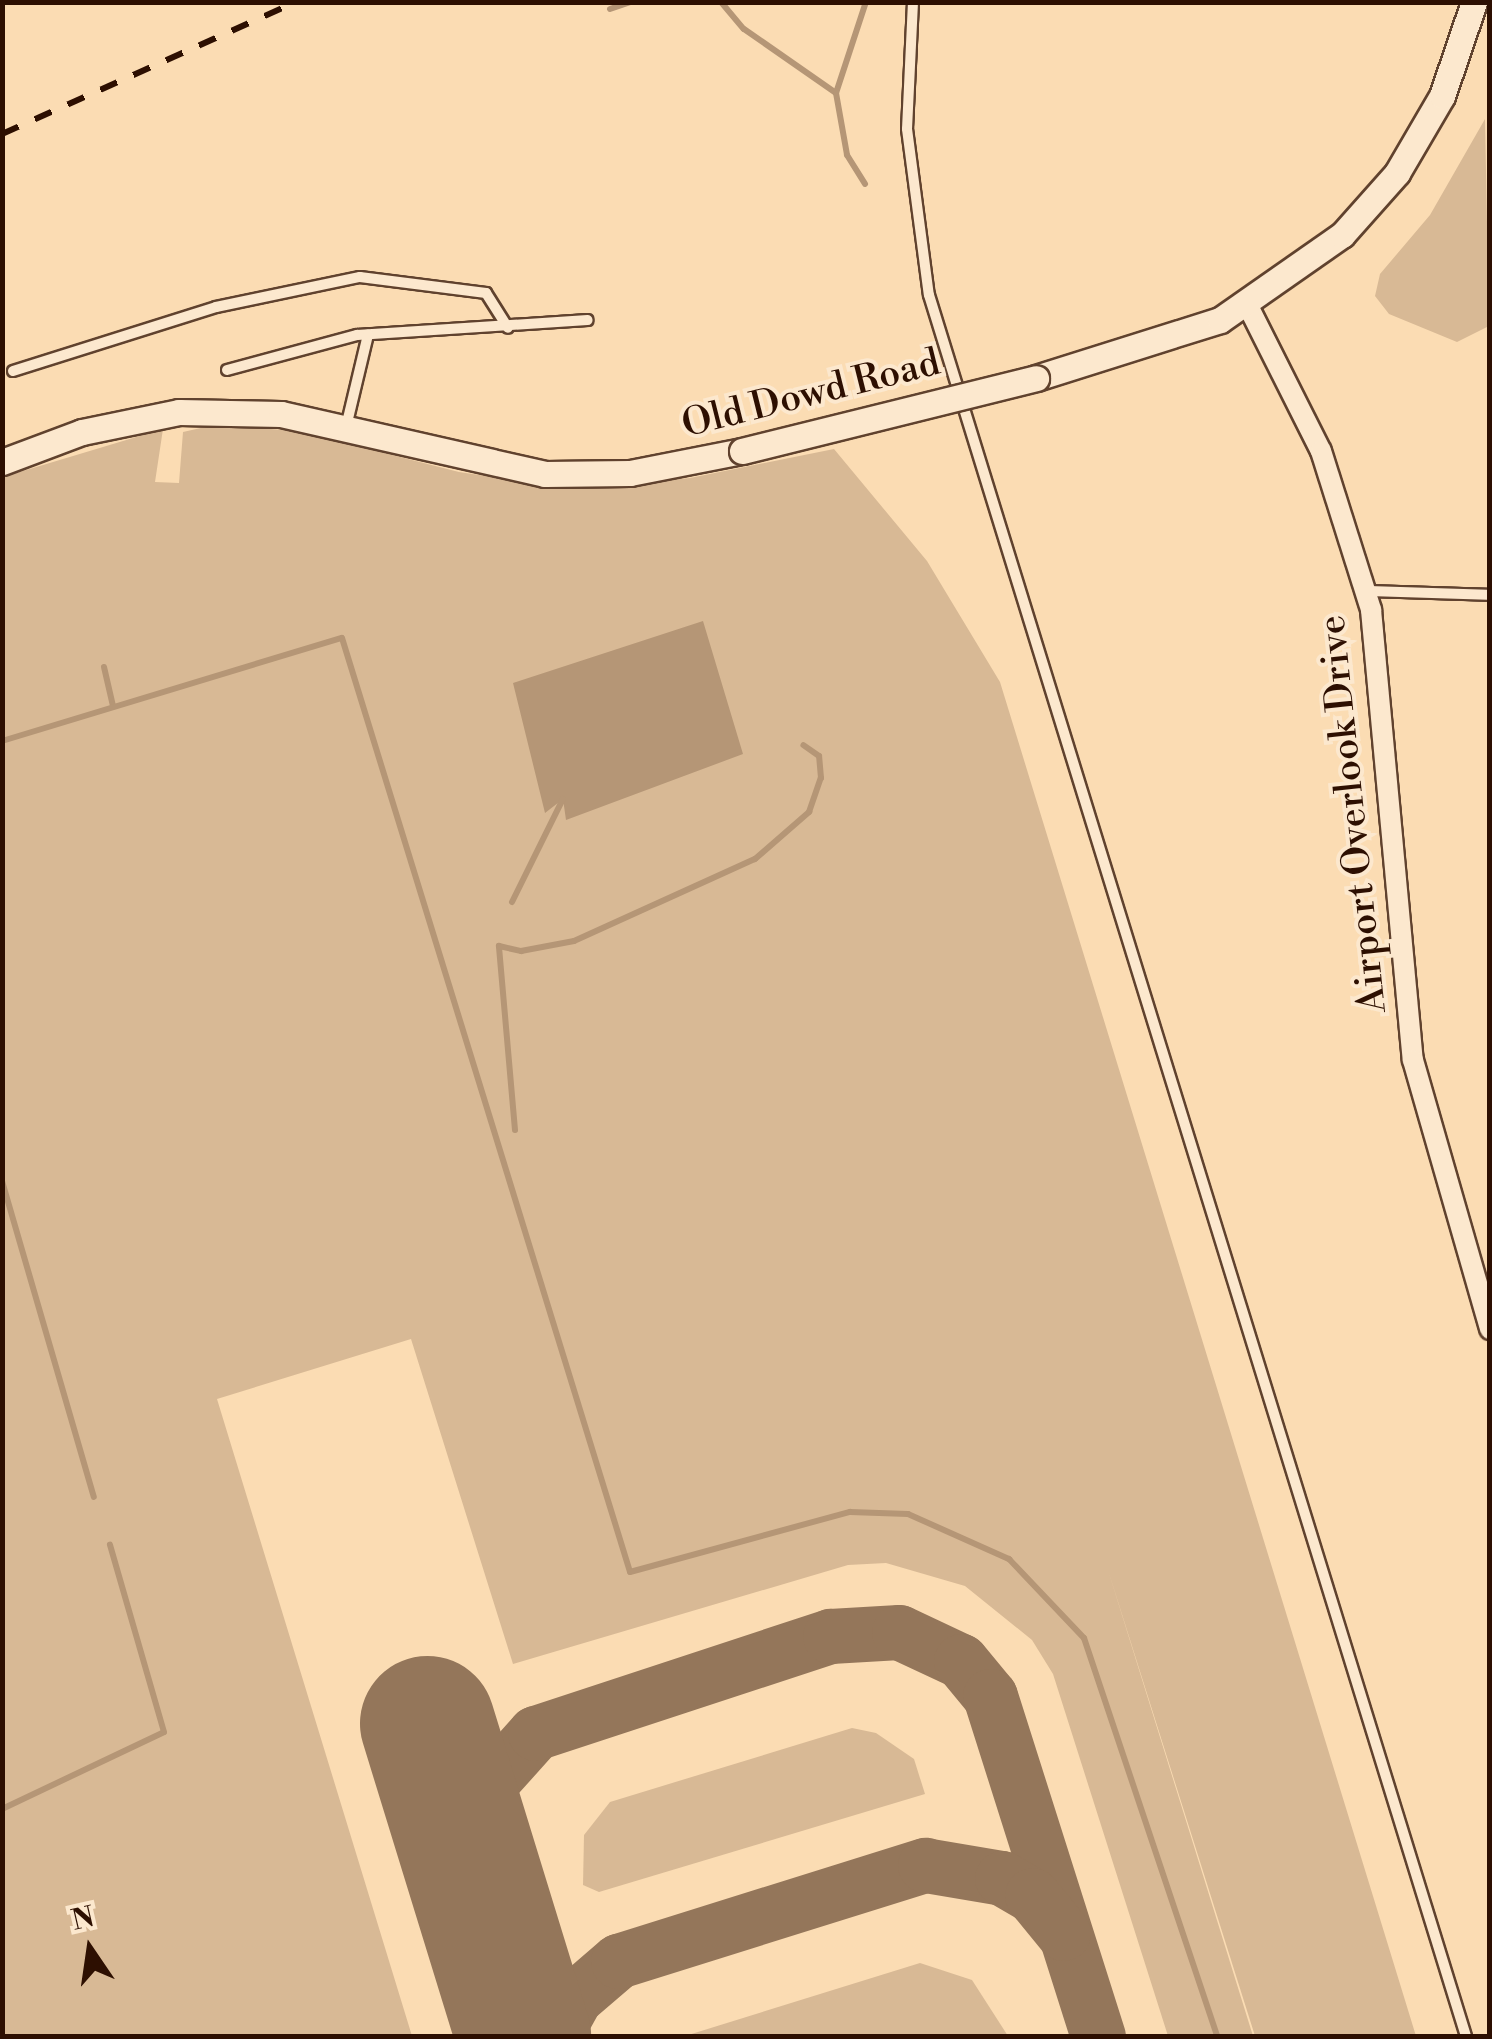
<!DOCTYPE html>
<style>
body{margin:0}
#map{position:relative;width:1492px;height:2039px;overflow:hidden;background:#fbdcb3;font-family:"Libre Bodoni",serif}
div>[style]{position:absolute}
.green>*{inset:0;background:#d8b995}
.water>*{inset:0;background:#b59676}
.stream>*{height:6px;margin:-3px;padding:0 3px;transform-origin:3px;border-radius:3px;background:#b59676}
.taxiway>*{height:55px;margin:-27.5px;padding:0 27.5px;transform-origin:27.5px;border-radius:27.5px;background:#94765a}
.runway>*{height:135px;margin:-67.5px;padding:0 67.5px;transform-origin:67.5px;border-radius:67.5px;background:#94765a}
.roads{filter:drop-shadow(2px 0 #60422e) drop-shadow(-2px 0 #60422e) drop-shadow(0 2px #60422e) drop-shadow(0 -2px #60422e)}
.service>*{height:10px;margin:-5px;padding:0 5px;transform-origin:5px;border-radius:5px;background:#fce8ce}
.minor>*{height:20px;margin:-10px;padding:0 10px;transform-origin:10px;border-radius:10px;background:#fce8ce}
.tertiary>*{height:25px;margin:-12.5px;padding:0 12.5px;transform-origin:12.5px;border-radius:12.5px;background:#fce8ce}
.rail>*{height:6px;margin-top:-3px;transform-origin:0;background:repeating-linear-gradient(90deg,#2d0f01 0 18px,transparent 0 36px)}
.bridges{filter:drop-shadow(2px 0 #60422e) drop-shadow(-2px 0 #60422e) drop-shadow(0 2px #60422e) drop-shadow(0 -2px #60422e)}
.tertiary-bridge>*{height:25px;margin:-12.5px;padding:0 12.5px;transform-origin:12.5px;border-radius:12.5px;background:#fce8ce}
span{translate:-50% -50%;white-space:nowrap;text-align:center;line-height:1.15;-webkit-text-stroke:8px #fce8ce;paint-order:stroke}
.street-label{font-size:38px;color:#2d0f01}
.frame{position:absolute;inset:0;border:5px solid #2d0f01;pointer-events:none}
.north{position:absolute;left:40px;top:1899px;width:100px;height:100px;-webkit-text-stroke:8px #fce8ce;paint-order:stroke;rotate:347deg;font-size:28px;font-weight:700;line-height:40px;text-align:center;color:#2d0f01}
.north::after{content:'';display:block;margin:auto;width:35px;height:45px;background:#2d0f01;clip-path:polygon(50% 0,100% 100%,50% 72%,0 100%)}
</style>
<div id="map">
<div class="green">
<i style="clip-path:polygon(1485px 119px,1489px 326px,1457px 342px,1389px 314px,1375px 296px,1380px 274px,1430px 215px)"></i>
<i style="clip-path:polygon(214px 425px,298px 431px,459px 472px,576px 489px,690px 478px,834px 449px,927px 561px,1000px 682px,1416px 2036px,1255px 2036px,1108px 1570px,1253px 2036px,1168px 2036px,1053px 1674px,1032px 1640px,965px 1586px,886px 1563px,848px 1565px,513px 1664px,411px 1339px,217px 1399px,412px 2036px,3px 2036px,3px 477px,163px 429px,155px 482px,179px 483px,183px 432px)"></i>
<i style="clip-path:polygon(852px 1728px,876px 1733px,914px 1759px,925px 1794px,599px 1892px,583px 1885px,584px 1835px,610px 1802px)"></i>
<i style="clip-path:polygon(920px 1963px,972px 1980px,1008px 2036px,685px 2036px)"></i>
</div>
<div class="water">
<i style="clip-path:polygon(703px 621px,743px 754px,566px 820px,563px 799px,545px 813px,513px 683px)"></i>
</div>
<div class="stream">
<i style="left:721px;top:2px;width:35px;rotate:50deg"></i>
<i style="left:744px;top:29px;width:112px;rotate:34.8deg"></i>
<i style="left:836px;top:93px;width:63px;rotate:79.9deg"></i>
<i style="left:847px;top:155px;width:34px;rotate:58deg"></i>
<i style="left:610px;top:9px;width:21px;rotate:-19deg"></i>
<i style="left:836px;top:93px;width:96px;rotate:-71.8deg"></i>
<i style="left:104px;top:667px;width:40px;rotate:77deg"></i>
<i style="left:2px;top:741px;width:355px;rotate:-16.9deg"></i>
<i style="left:342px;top:638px;width:977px;rotate:72.86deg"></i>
<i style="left:630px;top:1572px;width:228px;rotate:-15.3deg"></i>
<i style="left:850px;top:1512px;width:58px;rotate:2deg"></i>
<i style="left:908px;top:1514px;width:111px;rotate:24deg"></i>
<i style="left:1009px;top:1559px;width:109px;rotate:46.5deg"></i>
<i style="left:1084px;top:1638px;width:420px;rotate:71.5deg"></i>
<i style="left:512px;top:902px;width:115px;rotate:-63.7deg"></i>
<i style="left:515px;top:1130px;width:185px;rotate:-95deg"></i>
<i style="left:499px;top:946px;width:23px;rotate:13deg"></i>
<i style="left:521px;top:951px;width:54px;rotate:-10.7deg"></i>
<i style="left:574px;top:941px;width:199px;rotate:-24.4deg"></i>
<i style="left:755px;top:859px;width:72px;rotate:-41deg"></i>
<i style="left:809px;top:812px;width:36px;rotate:-71deg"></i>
<i style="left:821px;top:778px;width:22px;rotate:-95deg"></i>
<i style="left:819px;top:756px;width:19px;rotate:-145deg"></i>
<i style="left:2px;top:1181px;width:329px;rotate:73.8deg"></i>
<i style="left:2px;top:1809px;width:179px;rotate:-25.4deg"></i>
<i style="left:164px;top:1732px;width:195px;rotate:-106.1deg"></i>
</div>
<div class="taxiway">
<i style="left:475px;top:1878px;width:46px;rotate:-95deg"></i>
<i style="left:471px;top:1832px;width:43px;rotate:-73.7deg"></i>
<i style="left:483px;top:1791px;width:78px;rotate:-48.1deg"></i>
<i style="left:535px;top:1733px;width:311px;rotate:-18.2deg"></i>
<i style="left:830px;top:1636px;width:69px;rotate:-3.3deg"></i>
<i style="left:899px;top:1632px;width:68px;rotate:25.1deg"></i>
<i style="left:961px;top:1661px;width:45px;rotate:50.4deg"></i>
<i style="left:990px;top:1696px;width:357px;rotate:72.4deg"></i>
<i style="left:554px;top:2036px;width:43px;rotate:-61.1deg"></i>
<i style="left:575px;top:1998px;width:57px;rotate:-40.7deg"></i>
<i style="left:618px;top:1961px;width:322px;rotate:-17.4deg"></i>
<i style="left:925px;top:1865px;width:78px;rotate:9.6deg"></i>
<i style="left:1002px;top:1878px;width:34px;rotate:30deg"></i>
<i style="left:1032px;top:1895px;width:49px;rotate:50.8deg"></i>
</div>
<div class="runway">
<i style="left:427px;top:1723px;width:327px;rotate:72.9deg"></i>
</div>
<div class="roads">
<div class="service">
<i style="left:913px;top:2px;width:127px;rotate:92.7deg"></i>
<i style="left:907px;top:129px;width:167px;rotate:82.5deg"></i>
<i style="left:929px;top:295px;width:1822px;rotate:72.86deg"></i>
<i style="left:227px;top:370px;width:135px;rotate:-15.1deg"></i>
<i style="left:357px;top:335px;width:231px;rotate:-3.7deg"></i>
<i style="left:13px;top:371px;width:213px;rotate:-17.5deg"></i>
<i style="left:216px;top:307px;width:147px;rotate:-11.8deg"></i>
<i style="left:360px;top:277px;width:127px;rotate:7.2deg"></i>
<i style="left:486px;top:293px;width:41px;rotate:57.8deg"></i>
<i style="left:346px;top:427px;width:95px;rotate:-76.6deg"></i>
<i style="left:1366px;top:591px;width:124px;rotate:1.8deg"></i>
</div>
<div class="minor">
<i style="left:1248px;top:306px;width:162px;rotate:63.3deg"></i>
<i style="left:1321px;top:451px;width:167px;rotate:72.5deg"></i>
<i style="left:1371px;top:610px;width:452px;rotate:84.7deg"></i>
<i style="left:1413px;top:1060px;width:280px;rotate:74deg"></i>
</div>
<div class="tertiary">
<i style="left:1036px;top:378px;width:193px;rotate:-17.5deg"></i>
<i style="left:1220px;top:320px;width:149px;rotate:-34.9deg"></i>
<i style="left:1342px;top:235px;width:83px;rotate:-48.4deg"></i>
<i style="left:1397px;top:173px;width:89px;rotate:-59.7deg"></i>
<i style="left:1442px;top:96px;width:99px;rotate:-71.2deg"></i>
<i style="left:2px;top:462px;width:85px;rotate:-20.6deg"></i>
<i style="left:82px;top:432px;width:99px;rotate:-11.7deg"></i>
<i style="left:179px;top:412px;width:102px;rotate:1.1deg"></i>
<i style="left:281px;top:414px;width:271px;rotate:12.8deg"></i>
<i style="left:545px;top:474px;width:85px;rotate:-0.7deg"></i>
<i style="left:630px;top:473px;width:114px;rotate:-11.1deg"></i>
</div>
</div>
<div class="rail">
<i style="left:2px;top:134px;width:322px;rotate:-24.2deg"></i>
</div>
<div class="bridges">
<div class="tertiary-bridge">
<i style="left:742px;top:451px;width:303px;rotate:-13.9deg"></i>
</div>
</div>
<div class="street-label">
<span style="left:811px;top:394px;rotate:-14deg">Old Dowd Road</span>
<span style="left:1353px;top:814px;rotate:-96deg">Airport Overlook Drive</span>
</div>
<div class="frame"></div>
<div class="north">N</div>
</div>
